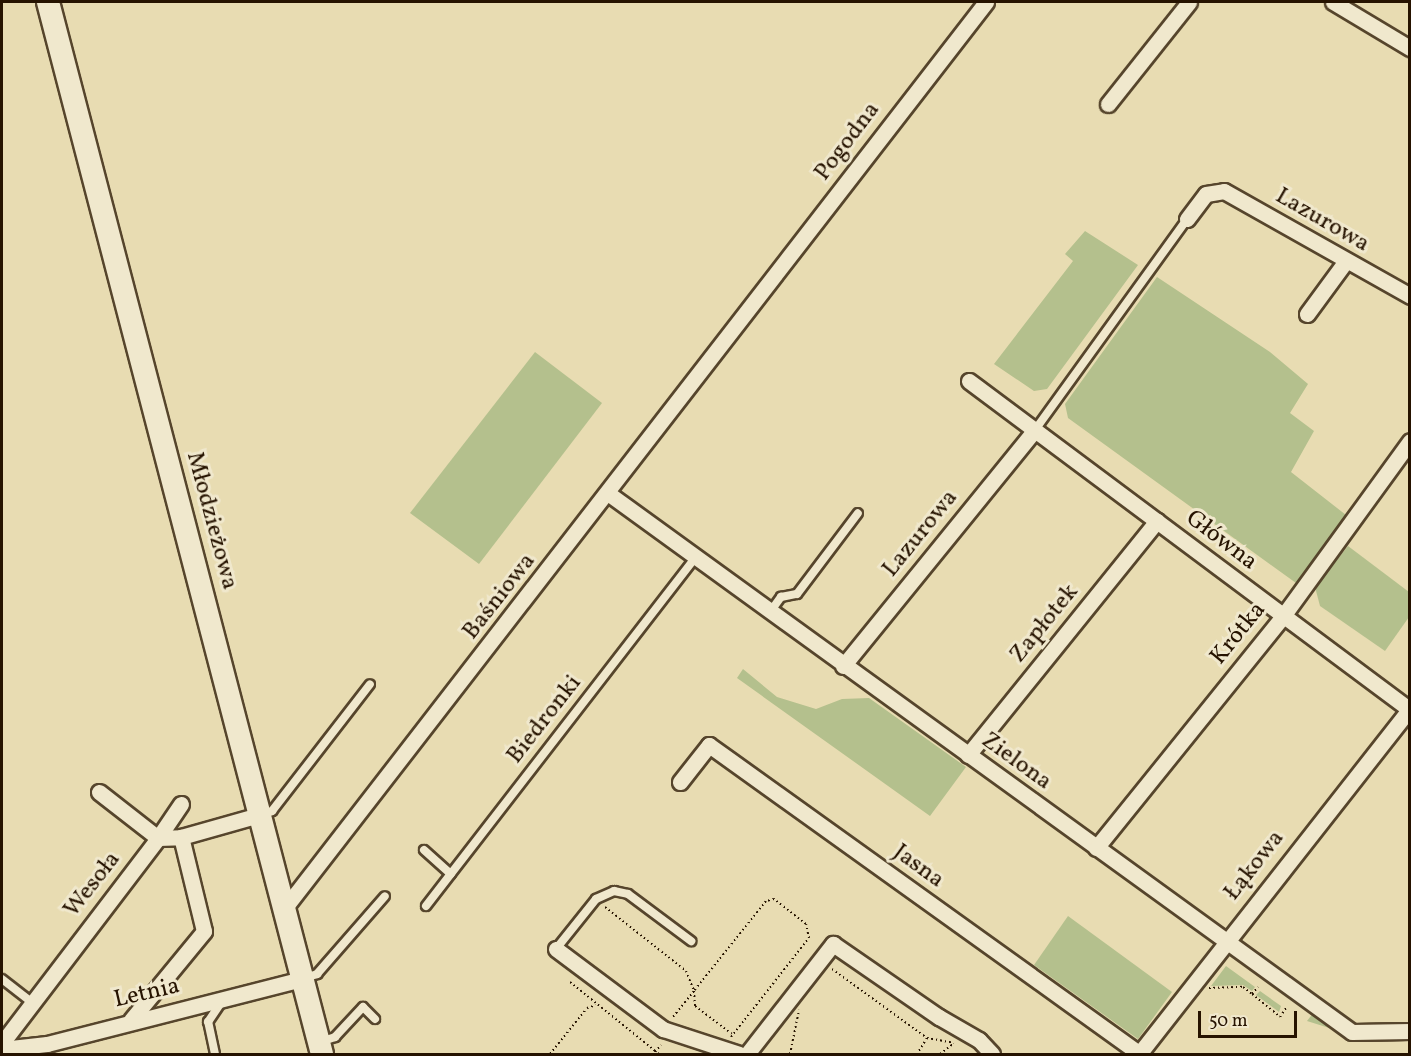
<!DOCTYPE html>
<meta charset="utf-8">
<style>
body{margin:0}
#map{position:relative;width:1411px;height:1056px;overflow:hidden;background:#e8dcb2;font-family:Vollkorn,serif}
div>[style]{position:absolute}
.green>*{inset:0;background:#b4c08d}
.path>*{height:2px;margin-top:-1px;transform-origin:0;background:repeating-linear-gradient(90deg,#261300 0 1.5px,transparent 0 4.5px)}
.roads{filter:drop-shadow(2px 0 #56452c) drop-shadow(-2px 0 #56452c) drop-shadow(0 2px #56452c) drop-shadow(0 -2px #56452c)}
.lane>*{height:8px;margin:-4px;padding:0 4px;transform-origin:4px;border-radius:4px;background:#f0e8cd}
.street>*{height:15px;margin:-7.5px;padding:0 7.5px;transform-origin:7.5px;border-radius:7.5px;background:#f0e8cd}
.secondary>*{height:22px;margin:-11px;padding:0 11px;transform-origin:11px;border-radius:11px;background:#f0e8cd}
span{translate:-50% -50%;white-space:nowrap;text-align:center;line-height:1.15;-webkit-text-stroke:6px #f0e8cd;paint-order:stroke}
.street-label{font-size:24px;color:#261300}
.frame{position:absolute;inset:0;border:3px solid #261300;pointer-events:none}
.scale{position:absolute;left:1198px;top:1011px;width:99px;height:27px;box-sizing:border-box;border:3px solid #261300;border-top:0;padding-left:8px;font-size:18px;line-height:21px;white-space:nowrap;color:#261300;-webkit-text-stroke:4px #f0e8cd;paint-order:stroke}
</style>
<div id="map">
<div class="green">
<i style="clip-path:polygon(1085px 231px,1138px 265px,1047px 389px,1034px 391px,994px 364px,1073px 261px,1065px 254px)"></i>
<i style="clip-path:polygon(1157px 277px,1270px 352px,1308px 384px,1290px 413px,1314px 431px,1291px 472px,1346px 515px,1296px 583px,1068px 418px,1065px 404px)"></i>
<i style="clip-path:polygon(535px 352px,602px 403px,479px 564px,410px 513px)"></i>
<i style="clip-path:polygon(1348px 546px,1409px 592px,1409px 617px,1385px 651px,1320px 606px,1315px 587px)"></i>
<i style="clip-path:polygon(743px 669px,777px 697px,816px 709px,842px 699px,869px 698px,966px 767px,930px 816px,737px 678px)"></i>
<i style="clip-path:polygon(1068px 916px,1172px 992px,1138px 1039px,1034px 965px)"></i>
<i style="clip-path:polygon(1226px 966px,1255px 987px,1252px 991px,1243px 985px,1211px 986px)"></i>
<i style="clip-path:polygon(1260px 991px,1281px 1006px,1279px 1012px,1256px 995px)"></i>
<i style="clip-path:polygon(1314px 1012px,1342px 1032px,1307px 1021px)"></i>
</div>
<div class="path">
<i style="left:605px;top:907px;width:103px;rotate:38.3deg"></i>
<i style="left:686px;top:971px;width:22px;rotate:68deg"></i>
<i style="left:694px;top:991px;width:35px;rotate:129deg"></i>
<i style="left:832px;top:969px;width:117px;rotate:36deg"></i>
<i style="left:927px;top:1038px;width:19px;rotate:122deg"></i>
<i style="left:570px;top:982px;width:114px;rotate:39deg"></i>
<i style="left:1209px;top:988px;width:34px;rotate:-2deg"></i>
<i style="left:1243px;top:987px;width:11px;rotate:38deg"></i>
<i style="left:1252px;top:994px;width:9px;rotate:-49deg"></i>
<i style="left:1252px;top:994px;width:36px;rotate:39deg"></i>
<i style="left:1280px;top:1017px;width:11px;rotate:-56deg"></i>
<i style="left:731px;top:1037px;width:126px;rotate:-51.8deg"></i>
<i style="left:809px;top:938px;width:14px;rotate:-102deg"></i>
<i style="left:806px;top:924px;width:41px;rotate:-142deg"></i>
<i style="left:774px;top:899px;width:8px;rotate:166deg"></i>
<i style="left:766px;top:901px;width:115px;rotate:128.7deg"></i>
<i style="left:694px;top:991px;width:15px;rotate:86deg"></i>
<i style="left:695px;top:1006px;width:46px;rotate:37.1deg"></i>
<i style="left:927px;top:1038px;width:27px;rotate:10deg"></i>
<i style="left:655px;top:1052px;width:9px;rotate:-49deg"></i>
<i style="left:550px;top:1054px;width:59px;rotate:-51.2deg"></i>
<i style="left:587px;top:1008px;width:9px;rotate:-18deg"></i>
<i style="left:790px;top:1054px;width:45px;rotate:-78.4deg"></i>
<i style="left:940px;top:1054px;width:18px;rotate:-38deg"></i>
</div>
<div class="roads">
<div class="lane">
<i style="left:1035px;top:430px;width:260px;rotate:-54.2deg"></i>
<i style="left:770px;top:612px;width:19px;rotate:-54deg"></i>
<i style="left:781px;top:597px;width:16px;rotate:-11deg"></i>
<i style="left:797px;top:594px;width:101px;rotate:-53deg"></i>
<i style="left:261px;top:815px;width:12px;rotate:-20deg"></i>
<i style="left:272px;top:811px;width:160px;rotate:-52.3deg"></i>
<i style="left:424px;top:850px;width:36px;rotate:42deg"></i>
<i style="left:426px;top:906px;width:440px;rotate:-52.3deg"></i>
<i style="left:556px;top:949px;width:64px;rotate:-51.3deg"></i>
<i style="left:596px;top:899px;width:20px;rotate:-24deg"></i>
<i style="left:614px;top:891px;width:14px;rotate:12deg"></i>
<i style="left:628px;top:894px;width:79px;rotate:36.7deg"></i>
<i style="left:305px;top:978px;width:13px;rotate:-18deg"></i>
<i style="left:317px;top:974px;width:103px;rotate:-48.9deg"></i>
<i style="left:2px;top:979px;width:36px;rotate:38deg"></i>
<i style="left:320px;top:1042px;width:16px;rotate:-18deg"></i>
<i style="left:335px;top:1037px;width:41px;rotate:-47deg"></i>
<i style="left:363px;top:1007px;width:17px;rotate:45deg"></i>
<i style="left:215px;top:1054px;width:33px;rotate:-102deg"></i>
<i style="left:208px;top:1022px;width:25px;rotate:-56deg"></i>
</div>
<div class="street">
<i style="left:1333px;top:2px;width:90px;rotate:30.9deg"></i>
<i style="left:1108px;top:104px;width:130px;rotate:-51.5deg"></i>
<i style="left:1187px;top:219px;width:31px;rotate:-53deg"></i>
<i style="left:1206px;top:194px;width:18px;rotate:-9deg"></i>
<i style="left:1224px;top:191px;width:214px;rotate:29.4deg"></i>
<i style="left:1307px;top:314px;width:66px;rotate:-53.7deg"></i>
<i style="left:969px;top:381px;width:550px;rotate:36.72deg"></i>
<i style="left:609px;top:494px;width:917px;rotate:35.91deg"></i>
<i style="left:1352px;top:1032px;width:58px;rotate:-1deg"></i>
<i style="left:843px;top:666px;width:304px;rotate:-50.9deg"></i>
<i style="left:968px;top:755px;width:301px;rotate:-51.1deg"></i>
<i style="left:680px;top:782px;width:47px;rotate:-51.9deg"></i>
<i style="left:709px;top:745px;width:530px;rotate:35.64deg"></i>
<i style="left:99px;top:792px;width:75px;rotate:37.9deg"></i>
<i style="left:158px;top:838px;width:41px;rotate:-55.9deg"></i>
<i style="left:1096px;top:848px;width:298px;rotate:-51.1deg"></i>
<i style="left:1283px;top:616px;width:216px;rotate:-54deg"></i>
<i style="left:284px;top:909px;width:1147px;rotate:-52.26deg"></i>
<i style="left:556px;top:949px;width:134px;rotate:36.8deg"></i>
<i style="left:663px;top:1029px;width:80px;rotate:18.2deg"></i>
<i style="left:131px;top:1020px;width:115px;rotate:-50.6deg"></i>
<i style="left:204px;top:931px;width:97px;rotate:-103.7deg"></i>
<i style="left:2px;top:1043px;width:258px;rotate:-52.7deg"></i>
<i style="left:158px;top:838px;width:23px;rotate:-2deg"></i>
<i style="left:181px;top:837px;width:81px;rotate:-15.8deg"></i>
<i style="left:2px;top:1049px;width:45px;rotate:-6.3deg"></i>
<i style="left:47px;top:1044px;width:263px;rotate:-14.3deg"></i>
<i style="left:747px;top:1054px;width:140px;rotate:-52deg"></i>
<i style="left:833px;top:944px;width:129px;rotate:34.6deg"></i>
<i style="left:939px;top:1017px;width:46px;rotate:29.9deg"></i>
<i style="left:979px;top:1040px;width:19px;rotate:47deg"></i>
<i style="left:1139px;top:1054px;width:439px;rotate:-51.9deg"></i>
</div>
<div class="secondary">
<i style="left:48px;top:2px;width:1087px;rotate:75.4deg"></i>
</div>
</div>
<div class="street-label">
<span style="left:848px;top:142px;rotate:-53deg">Pogodna</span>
<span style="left:1322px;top:221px;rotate:30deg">Lazurowa</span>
<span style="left:211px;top:521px;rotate:75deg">Młodzieżowa</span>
<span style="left:921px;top:534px;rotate:-51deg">Lazurowa</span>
<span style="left:1221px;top:541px;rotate:37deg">Główna</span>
<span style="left:500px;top:597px;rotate:-52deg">Baśniowa</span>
<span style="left:1045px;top:624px;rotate:-51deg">Zapłotek</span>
<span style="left:1239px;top:634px;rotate:-51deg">Krótka</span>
<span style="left:545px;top:720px;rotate:-52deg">Biedronki</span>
<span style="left:1016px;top:762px;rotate:36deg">Zielona</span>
<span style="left:1255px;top:866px;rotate:-52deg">Łąkowa</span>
<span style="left:918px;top:867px;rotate:36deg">Jasna</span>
<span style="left:93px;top:885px;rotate:-52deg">Wesoła</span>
<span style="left:147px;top:994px;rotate:-13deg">Letnia</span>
</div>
<div class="frame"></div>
<div class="scale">50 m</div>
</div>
